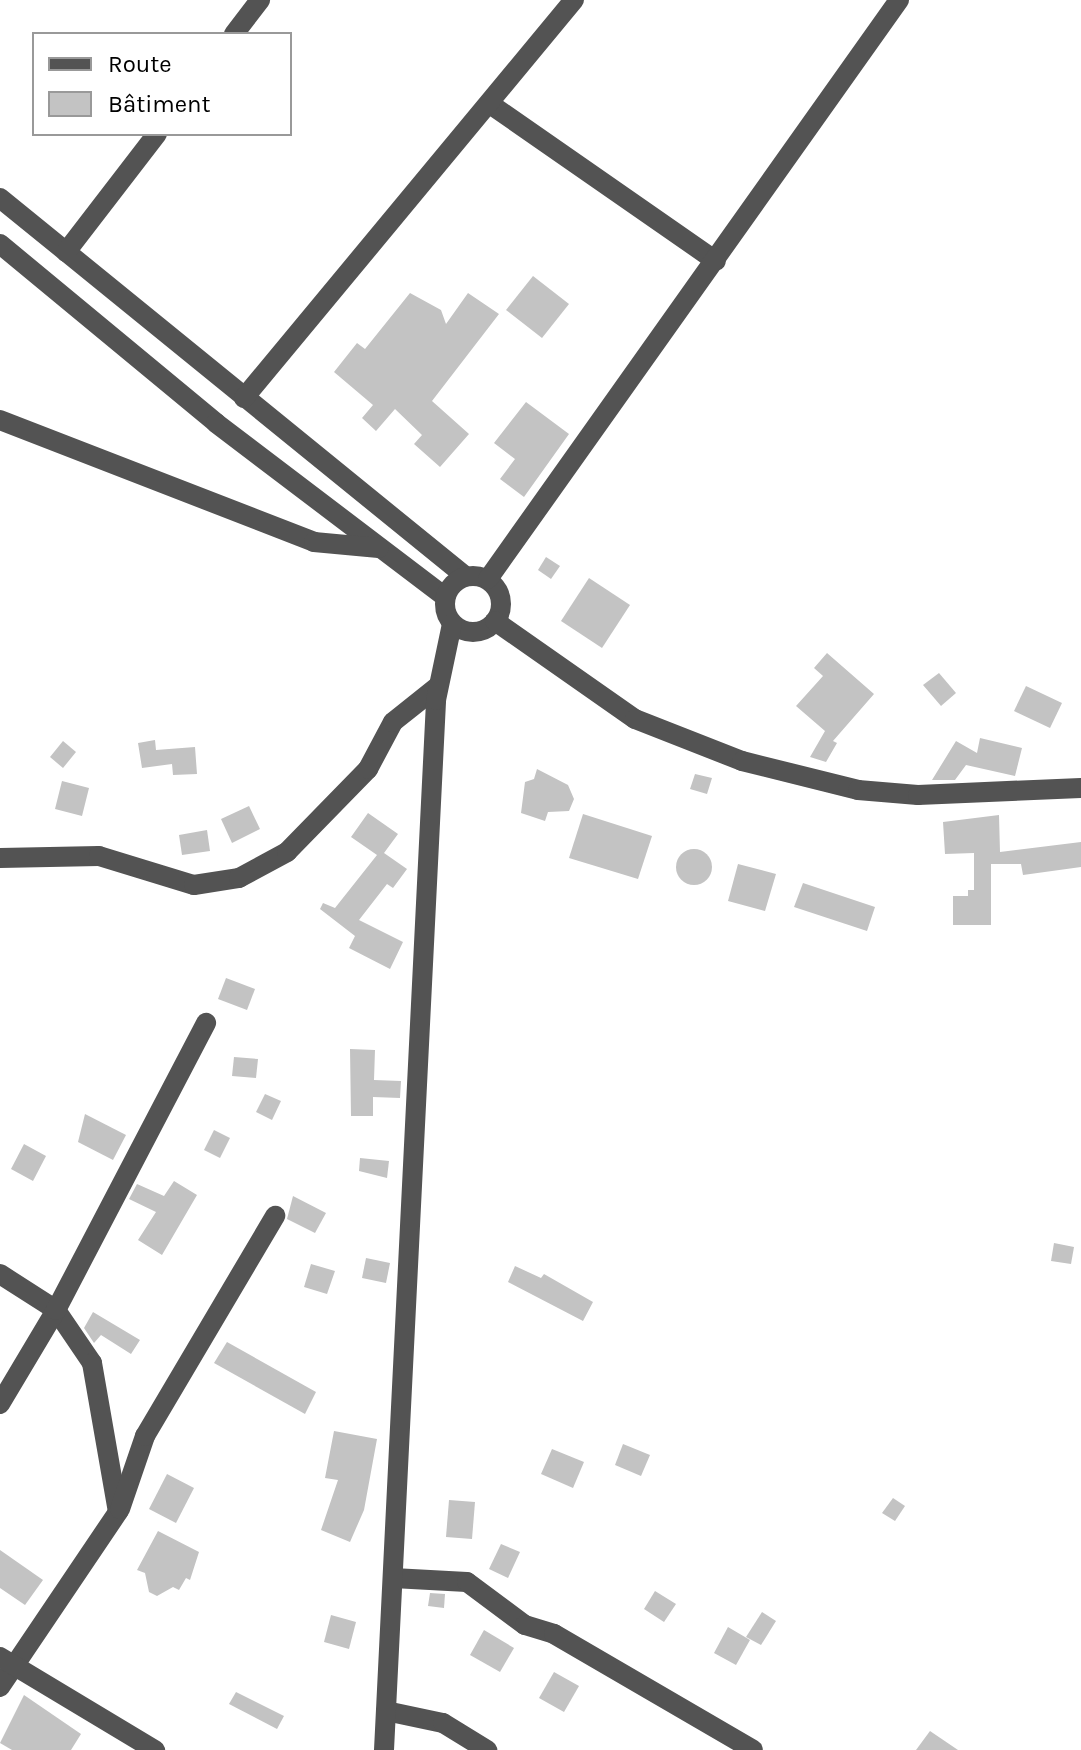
<!DOCTYPE html>
<meta charset="utf-8">
<style>
body{margin:0}
#map{position:relative;width:1081px;height:1750px;overflow:hidden;background:#fff;font-family:Karla,sans-serif}
div>[style]{position:absolute}
.building>*{inset:0;background:#c3c3c3}
.round{border-radius:50%}
.minor>*{height:20px;margin:-10px;padding:0 10px;transform-origin:10px;border-radius:10px;background:#535353}
.minor>.ring{margin:-10px;padding:0;box-sizing:content-box;background:none;border:20px solid #535353;border-radius:50%}
span{translate:-50% -50%;white-space:nowrap;text-align:center;line-height:1.15;-webkit-text-stroke:6px #fff;paint-order:stroke}
.legend{position:absolute;left:32px;top:32px;width:260px;height:104px;box-sizing:border-box;background:#fff;border:2px solid #999;margin:0;padding:10px 14px;list-style:none;font-size:24px;color:#000}
.legend li{display:flex;align-items:center;gap:16px;height:40px}
.legend b{width:40px;border:2px solid #999}
</style>
<div id="map">
<div class="building">
<i style="clip-path:polygon(533px 276px,569px 304px,542px 338px,506px 310px)"></i>
<i style="clip-path:polygon(410px 293px,441px 310px,446px 324px,468px 293px,499px 314px,432px 401px,469px 434px,440px 467px,414px 444px,422px 435px,395px 409px,376px 431px,362px 418px,373px 405px,334px 372px,357px 343px,365px 349px)"></i>
<i style="clip-path:polygon(526px 402px,569px 434px,524px 497px,500px 479px,515px 459px,494px 443px)"></i>
<i style="clip-path:polygon(546px 557px,560px 566px,551px 579px,538px 570px)"></i>
<i style="clip-path:polygon(589px 578px,630px 605px,602px 648px,561px 621px)"></i>
<i style="clip-path:polygon(827px 653px,874px 694px,833px 741px,837px 743px,826px 762px,810px 757px,825px 731px,796px 706px,823px 676px,814px 668px)"></i>
<i style="clip-path:polygon(939px 673px,956px 693px,941px 706px,923px 685px)"></i>
<i style="clip-path:polygon(1026px 686px,1062px 703px,1050px 728px,1014px 711px)"></i>
<i style="clip-path:polygon(980px 738px,1022px 748px,1015px 776px,966px 765px,955px 780px,932px 780px,956px 741px,977px 753px)"></i>
<i style="clip-path:polygon(155px 740px,156px 750px,195px 747px,197px 774px,173px 775px,172px 764px,142px 768px,138px 743px)"></i>
<i style="clip-path:polygon(63px 741px,76px 752px,63px 768px,50px 757px)"></i>
<i style="clip-path:polygon(537px 769px,568px 785px,574px 799px,569px 811px,548px 812px,545px 821px,521px 813px,525px 782px,534px 779px)"></i>
<i style="clip-path:polygon(695px 774px,712px 778px,707px 794px,690px 789px)"></i>
<i style="clip-path:polygon(62px 781px,89px 788px,82px 816px,55px 809px)"></i>
<i style="clip-path:polygon(249px 806px,260px 829px,232px 843px,221px 819px)"></i>
<i style="clip-path:polygon(368px 813px,398px 834px,384px 853px,407px 869px,393px 888px,387px 884px,359px 920px,403px 942px,390px 969px,349px 948px,355px 936px,320px 909px,323px 903px,335px 908px,377px 855px,351px 837px)"></i>
<i style="clip-path:polygon(583px 814px,652px 836px,638px 879px,569px 858px)"></i>
<i style="clip-path:polygon(999px 815px,1000px 852px,1081px 842px,1081px 867px,1023px 875px,1021px 864px,991px 864px,991px 925px,953px 925px,953px 896px,968px 896px,968px 890px,974px 890px,974px 853px,945px 854px,943px 822px)"></i>
<i style="clip-path:polygon(207px 830px,210px 851px,182px 855px,179px 835px)"></i>
<i class="round" style="left:676px;top:849px;width:36px;height:36px"></i>
<i style="clip-path:polygon(738px 864px,776px 874px,765px 911px,728px 901px)"></i>
<i style="clip-path:polygon(803px 883px,875px 907px,867px 931px,794px 907px)"></i>
<i style="clip-path:polygon(226px 978px,255px 989px,247px 1010px,218px 999px)"></i>
<i style="clip-path:polygon(350px 1049px,375px 1050px,374px 1080px,401px 1081px,400px 1098px,373px 1097px,373px 1116px,351px 1116px)"></i>
<i style="clip-path:polygon(234px 1057px,258px 1059px,256px 1078px,232px 1076px)"></i>
<i style="clip-path:polygon(265px 1094px,281px 1101px,272px 1120px,256px 1112px)"></i>
<i style="clip-path:polygon(85px 1114px,126px 1135px,113px 1160px,78px 1142px)"></i>
<i style="clip-path:polygon(214px 1130px,230px 1138px,220px 1158px,204px 1150px)"></i>
<i style="clip-path:polygon(24px 1144px,46px 1156px,33px 1181px,11px 1169px)"></i>
<i style="clip-path:polygon(360px 1158px,389px 1161px,387px 1178px,359px 1171px)"></i>
<i style="clip-path:polygon(174px 1181px,197px 1195px,162px 1255px,138px 1240px,156px 1212px,129px 1199px,137px 1184px,164px 1196px)"></i>
<i style="clip-path:polygon(293px 1196px,326px 1213px,315px 1233px,287px 1219px)"></i>
<i style="clip-path:polygon(1054px 1243px,1074px 1247px,1071px 1264px,1051px 1261px)"></i>
<i style="clip-path:polygon(366px 1258px,390px 1263px,386px 1283px,362px 1278px)"></i>
<i style="clip-path:polygon(311px 1264px,335px 1271px,327px 1294px,304px 1287px)"></i>
<i style="clip-path:polygon(515px 1266px,541px 1278px,544px 1274px,593px 1302px,583px 1321px,508px 1282px)"></i>
<i style="clip-path:polygon(93px 1312px,140px 1340px,131px 1354px,101px 1335px,94px 1343px,84px 1328px)"></i>
<i style="clip-path:polygon(227px 1342px,316px 1392px,305px 1414px,214px 1363px)"></i>
<i style="clip-path:polygon(334px 1431px,377px 1439px,364px 1510px,350px 1542px,321px 1530px,338px 1480px,325px 1478px)"></i>
<i style="clip-path:polygon(623px 1444px,650px 1455px,641px 1476px,615px 1465px)"></i>
<i style="clip-path:polygon(552px 1449px,584px 1462px,573px 1488px,541px 1474px)"></i>
<i style="clip-path:polygon(167px 1474px,194px 1488px,176px 1523px,149px 1509px)"></i>
<i style="clip-path:polygon(893px 1498px,905px 1506px,895px 1521px,882px 1513px)"></i>
<i style="clip-path:polygon(449px 1500px,475px 1502px,472px 1539px,446px 1537px)"></i>
<i style="clip-path:polygon(158px 1531px,199px 1552px,190px 1580px,186px 1578px,179px 1590px,173px 1587px,157px 1596px,149px 1592px,145px 1573px,137px 1570px)"></i>
<i style="clip-path:polygon(501px 1544px,520px 1552px,508px 1578px,489px 1569px)"></i>
<i style="clip-path:polygon(0 1550px,43px 1580px,25px 1605px,0 1588px)"></i>
<i style="clip-path:polygon(655px 1591px,676px 1604px,664px 1622px,644px 1609px)"></i>
<i style="clip-path:polygon(430px 1593px,445px 1594px,444px 1608px,428px 1606px)"></i>
<i style="clip-path:polygon(762px 1612px,776px 1621px,761px 1645px,746px 1637px)"></i>
<i style="clip-path:polygon(331px 1615px,356px 1622px,349px 1649px,324px 1642px)"></i>
<i style="clip-path:polygon(728px 1627px,750px 1640px,736px 1665px,714px 1653px)"></i>
<i style="clip-path:polygon(484px 1630px,514px 1648px,500px 1672px,470px 1655px)"></i>
<i style="clip-path:polygon(554px 1672px,579px 1686px,564px 1712px,539px 1698px)"></i>
<i style="clip-path:polygon(236px 1692px,284px 1716px,277px 1729px,229px 1704px)"></i>
<i style="clip-path:polygon(24px 1695px,81px 1734px,71px 1750px,12px 1750px,0 1743px)"></i>
<i style="clip-path:polygon(930px 1731px,958px 1750px,916px 1750px)"></i>
</div>
<div class="minor">
<i style="left:234px;top:34px;width:43px;rotate:-52.6deg"></i>
<i style="left:490px;top:104px;width:275px;rotate:34.8deg"></i>
<i style="left:0;top:198px;width:599px;rotate:39.11deg"></i>
<i style="left:0;top:244px;width:281px;rotate:39.6deg"></i>
<i style="left:216px;top:423px;width:288px;rotate:37.2deg"></i>
<i style="left:66px;top:252px;width:149px;rotate:-52.4deg"></i>
<i style="left:244px;top:398px;width:517px;rotate:-50.34deg"></i>
<i style="left:0;top:420px;width:337px;rotate:21.2deg"></i>
<i style="left:314px;top:542px;width:65px;rotate:5.3deg"></i>
<i class="ring" style="left:445px;top:576px;width:36px;height:36px"></i>
<i style="left:488px;top:579px;width:710px;rotate:-54.63deg"></i>
<i style="left:495px;top:621px;width:171px;rotate:35deg"></i>
<i style="left:635px;top:719px;width:115px;rotate:21.4deg"></i>
<i style="left:742px;top:761px;width:120px;rotate:14deg"></i>
<i style="left:858px;top:790px;width:60px;rotate:4.8deg"></i>
<i style="left:918px;top:795px;width:163px;rotate:-2.5deg"></i>
<i style="left:0;top:858px;width:99px;rotate:-1.2deg"></i>
<i style="left:99px;top:856px;width:99px;rotate:17deg"></i>
<i style="left:194px;top:885px;width:46px;rotate:-8.8deg"></i>
<i style="left:239px;top:878px;width:55px;rotate:-28.4deg"></i>
<i style="left:287px;top:852px;width:116px;rotate:-45.7deg"></i>
<i style="left:368px;top:769px;width:53px;rotate:-62deg"></i>
<i style="left:393px;top:722px;width:56px;rotate:-38.5deg"></i>
<i style="left:0;top:1274px;width:67px;rotate:32.7deg"></i>
<i style="left:56px;top:1310px;width:64px;rotate:55.8deg"></i>
<i style="left:92px;top:1363px;width:151px;rotate:80.1deg"></i>
<i style="left:118px;top:1512px;width:211px;rotate:124deg"></i>
<i style="left:0;top:1404px;width:109px;rotate:-59.2deg"></i>
<i style="left:56px;top:1310px;width:324px;rotate:-62.4deg"></i>
<i style="left:120px;top:1509px;width:77px;rotate:-71.1deg"></i>
<i style="left:145px;top:1436px;width:256px;rotate:-59.4deg"></i>
<i style="left:393px;top:1578px;width:74px;rotate:3.1deg"></i>
<i style="left:467px;top:1582px;width:72px;rotate:36.6deg"></i>
<i style="left:525px;top:1625px;width:30px;rotate:17deg"></i>
<i style="left:554px;top:1634px;width:230px;rotate:30.2deg"></i>
<i style="left:0;top:1657px;width:181px;rotate:31deg"></i>
<i style="left:386px;top:1711px;width:58px;rotate:11.9deg"></i>
<i style="left:443px;top:1723px;width:52px;rotate:31.5deg"></i>
<i style="left:384px;top:1750px;width:1051px;rotate:-87.16deg"></i>
<i style="left:436px;top:700px;width:78px;rotate:-78.1deg"></i>
</div>
<ul class="legend">
<li><b style="height:10px;background:#535353"></b>Route</li>
<li><b style="height:22px;background:#c3c3c3"></b>Bâtiment</li>
</ul>
</div>
